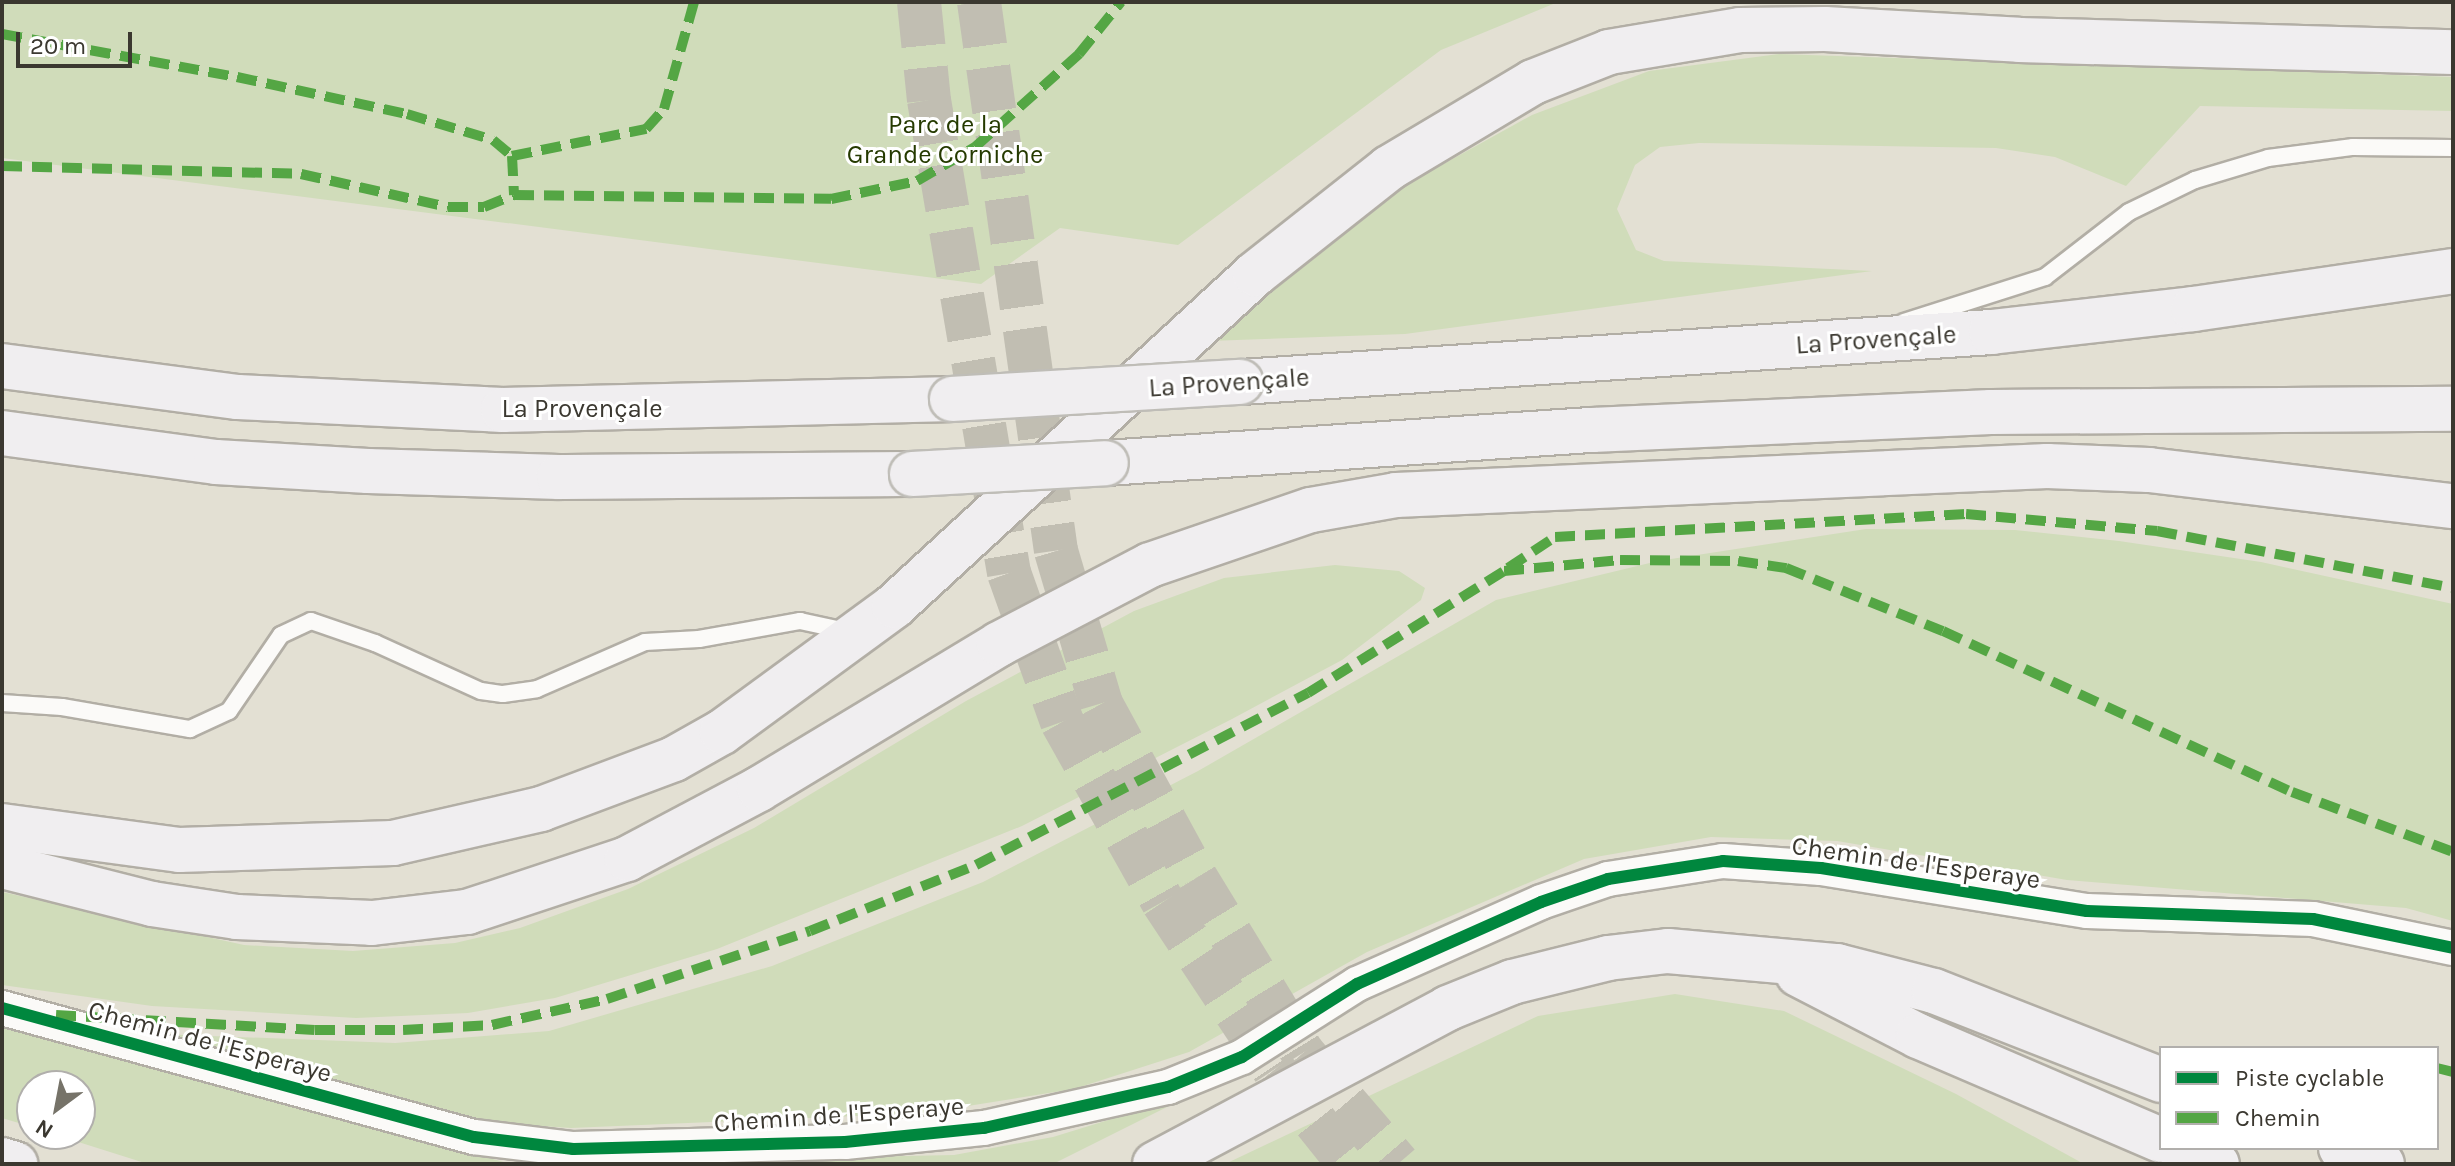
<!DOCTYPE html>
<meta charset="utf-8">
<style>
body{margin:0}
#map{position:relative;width:2455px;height:1166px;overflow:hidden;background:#e3e0d3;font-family:Karla,sans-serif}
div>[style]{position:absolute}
.green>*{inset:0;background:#d0dcba}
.highway-tunnel>*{height:44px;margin-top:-22px;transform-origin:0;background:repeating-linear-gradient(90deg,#c1beb2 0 44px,transparent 0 66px)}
.roads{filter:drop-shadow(2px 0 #b2aea5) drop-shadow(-2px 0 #b2aea5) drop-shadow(0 2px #b2aea5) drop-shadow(0 -2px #b2aea5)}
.lane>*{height:16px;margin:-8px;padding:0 8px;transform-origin:8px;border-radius:8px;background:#fbfaf8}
.street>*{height:34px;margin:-17px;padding:0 17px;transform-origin:17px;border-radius:17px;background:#fbfaf8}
.highway>*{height:44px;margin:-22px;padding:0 22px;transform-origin:22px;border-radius:22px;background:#f0eef0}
.bridges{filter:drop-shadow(2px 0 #bfbdb7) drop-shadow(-2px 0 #bfbdb7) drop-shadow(0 2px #bfbdb7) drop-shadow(0 -2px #bfbdb7)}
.highway-bridge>*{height:44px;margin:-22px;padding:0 22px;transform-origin:22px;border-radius:22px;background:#f0eef0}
.quiet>*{height:10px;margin-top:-5px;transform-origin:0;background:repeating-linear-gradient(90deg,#54a644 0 20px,transparent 0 30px)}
.cycleway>*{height:12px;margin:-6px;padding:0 6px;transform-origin:6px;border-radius:6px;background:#00873e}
span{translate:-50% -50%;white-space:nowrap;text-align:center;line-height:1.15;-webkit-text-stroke:6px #fff;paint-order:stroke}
.park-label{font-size:26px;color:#253a00}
.street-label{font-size:26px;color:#3b3830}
.frame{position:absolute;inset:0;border:4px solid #3b3830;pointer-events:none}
.legend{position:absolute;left:2159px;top:1046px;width:280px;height:104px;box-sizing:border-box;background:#fff;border:2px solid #b1afac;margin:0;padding:10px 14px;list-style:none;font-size:24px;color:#3b3830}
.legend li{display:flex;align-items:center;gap:16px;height:40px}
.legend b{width:40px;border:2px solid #b1afac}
.north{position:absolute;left:16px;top:1070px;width:80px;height:80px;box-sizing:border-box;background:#fff;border:2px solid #b1afac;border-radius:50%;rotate:212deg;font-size:22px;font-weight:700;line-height:32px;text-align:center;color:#3b3830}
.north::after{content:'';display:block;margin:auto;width:28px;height:36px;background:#767369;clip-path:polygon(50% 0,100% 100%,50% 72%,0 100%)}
.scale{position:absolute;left:16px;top:32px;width:116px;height:36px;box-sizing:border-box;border:4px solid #3b3830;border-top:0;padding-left:10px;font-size:24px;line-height:28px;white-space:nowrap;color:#3b3830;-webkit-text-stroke:6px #fff;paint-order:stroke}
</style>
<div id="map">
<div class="green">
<i style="clip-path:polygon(2px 2px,1558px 2px,1441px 50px,1178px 245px,1060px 228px,981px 284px,2px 158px)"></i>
<i style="clip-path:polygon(1779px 54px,2453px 77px,2453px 111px,2200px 106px,2126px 186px,2055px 157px,1996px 148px,1699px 143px,1660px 147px,1635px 165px,1617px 209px,1636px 250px,1664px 261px,1872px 271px,1405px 334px,1209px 341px,1355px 213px,1532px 115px,1649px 71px)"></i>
<i style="clip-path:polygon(1866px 529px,2015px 530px,2119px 541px,2261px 562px,2453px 604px,2453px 921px,2406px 908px,2067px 880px,1837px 841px,1711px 837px,1584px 859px,1367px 952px,1189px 1052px,1074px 1089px,924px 1113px,571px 1128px,482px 1122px,159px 1034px,395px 1043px,549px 1031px,772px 966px,983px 882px,1198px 771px,1496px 600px,1658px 561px)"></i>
<i style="clip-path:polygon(1335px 565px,1399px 571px,1425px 588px,1421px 600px,1342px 660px,1232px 719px,1022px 826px,717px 949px,555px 998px,468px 1013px,356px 1018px,152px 1006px,2px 985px,2px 892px,244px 945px,353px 951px,455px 943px,520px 928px,628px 889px,754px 828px,966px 701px,1134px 611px,1224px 578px)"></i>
<i style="clip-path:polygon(1675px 994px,1784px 1011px,1956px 1094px,2084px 1164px,1225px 1164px,1538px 1016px)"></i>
<i style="clip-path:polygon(2px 1023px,511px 1164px,954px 1155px,1053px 1137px,1193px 1094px,1053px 1164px,148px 1164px,53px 1134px,80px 1134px,80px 1086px,32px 1086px,32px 1127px,2px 1118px)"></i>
</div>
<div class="highway-tunnel">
<i style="left:919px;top:2px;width:99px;rotate:84.2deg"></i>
<i style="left:929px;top:100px;width:480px;rotate:80.4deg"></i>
<i style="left:1009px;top:573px;width:158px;rotate:70.4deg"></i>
<i style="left:1062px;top:722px;width:206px;rotate:60.7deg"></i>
<i style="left:1163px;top:902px;width:201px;rotate:56.5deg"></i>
<i style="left:1274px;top:1070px;width:120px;rotate:51.4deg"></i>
<i style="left:979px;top:2px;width:554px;rotate:82.02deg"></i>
<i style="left:1056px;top:551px;width:159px;rotate:73.6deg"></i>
<i style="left:1101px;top:704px;width:198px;rotate:61.4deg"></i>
<i style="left:1196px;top:878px;width:205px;rotate:58.6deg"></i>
<i style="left:1303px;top:1053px;width:146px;rotate:49.4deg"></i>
</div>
<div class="roads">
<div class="lane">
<i style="left:1904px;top:322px;width:148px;rotate:-17.7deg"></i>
<i style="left:2045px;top:277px;width:106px;rotate:-37.7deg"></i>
<i style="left:2129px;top:212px;width:73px;rotate:-25.9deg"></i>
<i style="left:2195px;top:180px;width:76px;rotate:-16.8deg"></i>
<i style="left:2268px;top:158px;width:86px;rotate:-7.4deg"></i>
<i style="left:2353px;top:147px;width:100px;rotate:0.6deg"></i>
<i style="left:2px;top:703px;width:60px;rotate:3.8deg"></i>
<i style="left:62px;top:707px;width:130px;rotate:9.8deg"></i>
<i style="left:190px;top:729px;width:43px;rotate:-24.8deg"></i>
<i style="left:229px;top:711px;width:92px;rotate:-55.6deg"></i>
<i style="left:281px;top:635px;width:33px;rotate:-25deg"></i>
<i style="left:311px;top:621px;width:68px;rotate:19deg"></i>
<i style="left:375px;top:643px;width:116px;rotate:24.4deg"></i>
<i style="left:481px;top:691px;width:22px;rotate:8deg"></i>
<i style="left:503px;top:694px;width:34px;rotate:-8deg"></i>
<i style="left:537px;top:689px;width:118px;rotate:-23.5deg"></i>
<i style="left:645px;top:642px;width:54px;rotate:-3.2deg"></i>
<i style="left:699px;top:639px;width:103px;rotate:-10.1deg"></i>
<i style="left:800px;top:621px;width:52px;rotate:12.2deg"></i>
</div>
<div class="street">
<i style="left:2px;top:1008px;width:489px;rotate:15.3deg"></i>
<i style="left:474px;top:1137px;width:100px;rotate:6.9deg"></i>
<i style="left:573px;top:1149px;width:272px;rotate:-1.5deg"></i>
<i style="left:845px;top:1142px;width:140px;rotate:-5.8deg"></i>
<i style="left:984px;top:1128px;width:189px;rotate:-12.6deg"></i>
<i style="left:1168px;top:1087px;width:80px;rotate:-22.1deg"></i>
<i style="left:1242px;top:1057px;width:136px;rotate:-32.4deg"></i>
<i style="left:1357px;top:984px;width:201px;rotate:-24deg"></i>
<i style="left:1541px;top:902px;width:71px;rotate:-18.9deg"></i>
<i style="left:1608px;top:879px;width:116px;rotate:-8.9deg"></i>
<i style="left:1723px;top:861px;width:98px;rotate:4.1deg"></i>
<i style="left:1821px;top:868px;width:269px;rotate:9.2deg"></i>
<i style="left:2087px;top:911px;width:226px;rotate:2deg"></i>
<i style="left:2313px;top:919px;width:143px;rotate:11.7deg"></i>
</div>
<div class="highway">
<i style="left:2px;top:366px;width:238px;rotate:7.5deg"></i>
<i style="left:238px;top:397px;width:265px;rotate:2.8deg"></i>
<i style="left:503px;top:410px;width:449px;rotate:-1.4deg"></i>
<i style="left:1241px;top:382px;width:752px;rotate:-3.81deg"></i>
<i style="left:1991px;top:332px;width:203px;rotate:-6.5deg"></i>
<i style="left:2193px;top:309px;width:263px;rotate:-8.3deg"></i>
<i style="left:2px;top:433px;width:216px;rotate:7.7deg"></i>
<i style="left:216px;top:462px;width:152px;rotate:3.4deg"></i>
<i style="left:368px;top:471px;width:191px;rotate:1.8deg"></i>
<i style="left:559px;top:477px;width:353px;rotate:-0.5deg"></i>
<i style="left:1106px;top:463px;width:487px;rotate:-3.9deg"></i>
<i style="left:1592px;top:430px;width:399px;rotate:-2.6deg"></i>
<i style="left:1991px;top:412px;width:462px;rotate:-0.4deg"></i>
<i style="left:2px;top:826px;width:179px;rotate:7.7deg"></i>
<i style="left:179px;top:850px;width:214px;rotate:-1.9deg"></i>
<i style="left:393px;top:843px;width:152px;rotate:-12.9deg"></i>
<i style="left:541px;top:809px;width:142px;rotate:-20.6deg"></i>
<i style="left:674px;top:759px;width:55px;rotate:-29.4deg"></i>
<i style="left:722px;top:732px;width:213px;rotate:-36.2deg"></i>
<i style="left:894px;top:606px;width:490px;rotate:-42.6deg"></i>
<i style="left:1255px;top:274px;width:171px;rotate:-38.3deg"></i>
<i style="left:1389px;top:168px;width:168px;rotate:-30.8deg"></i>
<i style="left:1533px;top:82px;width:82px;rotate:-21.5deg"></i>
<i style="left:1609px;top:52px;width:133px;rotate:-9.5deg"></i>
<i style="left:1740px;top:30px;width:85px;rotate:-0.7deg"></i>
<i style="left:1825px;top:29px;width:194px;rotate:3.2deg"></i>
<i style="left:2019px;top:40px;width:434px;rotate:1.6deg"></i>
<i style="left:2px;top:866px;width:155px;rotate:14.2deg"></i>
<i style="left:152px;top:904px;width:86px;rotate:8.7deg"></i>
<i style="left:237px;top:917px;width:135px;rotate:2.5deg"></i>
<i style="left:372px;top:923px;width:96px;rotate:-6.6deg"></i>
<i style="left:467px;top:912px;width:169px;rotate:-18.3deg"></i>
<i style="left:627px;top:859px;width:149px;rotate:-27.9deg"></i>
<i style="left:759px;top:789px;width:280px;rotate:-31.1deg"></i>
<i style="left:999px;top:644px;width:170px;rotate:-27.6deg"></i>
<i style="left:1150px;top:565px;width:170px;rotate:-18.9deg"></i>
<i style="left:1311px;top:510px;width:86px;rotate:-10deg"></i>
<i style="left:1396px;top:495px;width:652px;rotate:-2.55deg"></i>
<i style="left:2047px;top:466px;width:102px;rotate:2.2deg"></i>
<i style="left:2149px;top:470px;width:306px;rotate:6.8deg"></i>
<i style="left:1798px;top:974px;width:135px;rotate:27.3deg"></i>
<i style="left:1918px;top:1036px;width:264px;rotate:23.2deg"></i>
<i style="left:2179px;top:1148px;width:41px;rotate:22.8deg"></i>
<i style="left:2341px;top:1148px;width:44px;rotate:21.3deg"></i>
<i style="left:2px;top:1160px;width:14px;rotate:17deg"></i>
<i style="left:1155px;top:1164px;width:332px;rotate:-28deg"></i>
<i style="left:1448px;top:1008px;width:69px;rotate:-22.1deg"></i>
<i style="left:1512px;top:982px;width:99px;rotate:-14deg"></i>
<i style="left:1608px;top:958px;width:60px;rotate:-6.7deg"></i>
<i style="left:1668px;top:951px;width:170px;rotate:5.1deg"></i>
<i style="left:1837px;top:966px;width:100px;rotate:14.5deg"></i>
<i style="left:1934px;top:991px;width:244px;rotate:21.4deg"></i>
</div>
</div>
<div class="bridges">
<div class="highway-bridge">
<i style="left:952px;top:399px;width:289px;rotate:-3.4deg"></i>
<i style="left:912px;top:474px;width:194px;rotate:-3.2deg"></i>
</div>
</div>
<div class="quiet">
<i style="left:2px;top:34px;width:239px;rotate:10.4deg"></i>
<i style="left:237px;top:77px;width:174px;rotate:12.3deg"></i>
<i style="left:407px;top:114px;width:90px;rotate:16.8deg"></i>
<i style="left:493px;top:140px;width:25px;rotate:40deg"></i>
<i style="left:512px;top:156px;width:39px;rotate:87deg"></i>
<i style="left:512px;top:156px;width:137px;rotate:-11.4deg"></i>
<i style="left:646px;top:129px;width:27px;rotate:-48deg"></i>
<i style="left:664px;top:109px;width:111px;rotate:-74.3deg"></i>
<i style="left:2px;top:166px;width:299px;rotate:1.5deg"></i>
<i style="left:301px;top:174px;width:151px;rotate:12.7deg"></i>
<i style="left:448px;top:207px;width:36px"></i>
<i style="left:484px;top:207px;width:32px;rotate:-22deg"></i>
<i style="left:514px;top:195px;width:317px;rotate:0.7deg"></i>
<i style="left:831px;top:199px;width:88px;rotate:-11.8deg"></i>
<i style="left:917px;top:181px;width:67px;rotate:-30.4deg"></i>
<i style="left:975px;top:147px;width:140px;rotate:-41.8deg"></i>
<i style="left:1079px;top:54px;width:67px;rotate:-51.1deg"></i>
<i style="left:1508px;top:568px;width:56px;rotate:-33.4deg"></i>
<i style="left:1555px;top:537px;width:412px;rotate:-3.2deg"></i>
<i style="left:1966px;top:514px;width:192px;rotate:5.1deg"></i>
<i style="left:2157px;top:531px;width:301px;rotate:10.9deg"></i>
<i style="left:56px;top:1015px;width:259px;rotate:3.3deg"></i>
<i style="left:315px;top:1030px;width:88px"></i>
<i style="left:403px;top:1030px;width:89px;rotate:-3.2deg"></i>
<i style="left:492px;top:1025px;width:118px;rotate:-12.7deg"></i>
<i style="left:607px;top:999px;width:214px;rotate:-18.5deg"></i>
<i style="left:810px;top:931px;width:179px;rotate:-21.7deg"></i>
<i style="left:976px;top:865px;width:374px;rotate:-27.4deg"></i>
<i style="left:1308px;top:693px;width:231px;rotate:-31.9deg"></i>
<i style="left:1504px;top:571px;width:117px;rotate:-5.4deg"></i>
<i style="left:1620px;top:560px;width:118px;rotate:0.5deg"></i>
<i style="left:1738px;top:561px;width:49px;rotate:8.3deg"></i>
<i style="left:1786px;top:568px;width:169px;rotate:21.9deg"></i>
<i style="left:1943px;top:631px;width:384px;rotate:24.8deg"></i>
<i style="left:2292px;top:792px;width:172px;rotate:20.4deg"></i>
<i style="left:2437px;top:1068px;width:16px;rotate:14deg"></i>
</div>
<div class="cycleway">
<i style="left:2px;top:1008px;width:489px;rotate:15.3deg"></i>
<i style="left:474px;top:1137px;width:100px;rotate:6.9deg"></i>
<i style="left:573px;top:1149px;width:272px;rotate:-1.5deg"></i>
<i style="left:845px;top:1142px;width:140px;rotate:-5.8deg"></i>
<i style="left:984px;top:1128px;width:189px;rotate:-12.6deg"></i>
<i style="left:1168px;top:1087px;width:80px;rotate:-22.1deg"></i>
<i style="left:1242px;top:1057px;width:136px;rotate:-32.4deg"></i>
<i style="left:1357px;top:984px;width:201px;rotate:-24deg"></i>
<i style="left:1541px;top:902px;width:71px;rotate:-18.9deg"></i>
<i style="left:1608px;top:879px;width:116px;rotate:-8.9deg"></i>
<i style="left:1723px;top:861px;width:98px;rotate:4.1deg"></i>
<i style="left:1821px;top:868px;width:269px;rotate:9.2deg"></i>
<i style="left:2087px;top:911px;width:226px;rotate:2deg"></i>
<i style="left:2313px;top:919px;width:143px;rotate:11.7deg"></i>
</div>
<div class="park-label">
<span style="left:945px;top:140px">Parc de la<br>Grande Corniche</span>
</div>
<div class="street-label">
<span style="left:1876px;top:340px;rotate:-4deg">La Provençale</span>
<span style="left:1229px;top:383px;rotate:-4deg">La Provençale</span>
<span style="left:582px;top:409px">La Provençale</span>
<span style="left:1916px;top:863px;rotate:8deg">Chemin de l'Esperaye</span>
<span style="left:210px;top:1042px;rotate:15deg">Chemin de l'Esperaye</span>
<span style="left:839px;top:1115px;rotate:-4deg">Chemin de l'Esperaye</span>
</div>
<div class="frame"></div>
<ul class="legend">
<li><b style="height:10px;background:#00873e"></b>Piste cyclable</li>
<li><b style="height:10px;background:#54a644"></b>Chemin</li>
</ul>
<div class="north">N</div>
<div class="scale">20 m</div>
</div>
